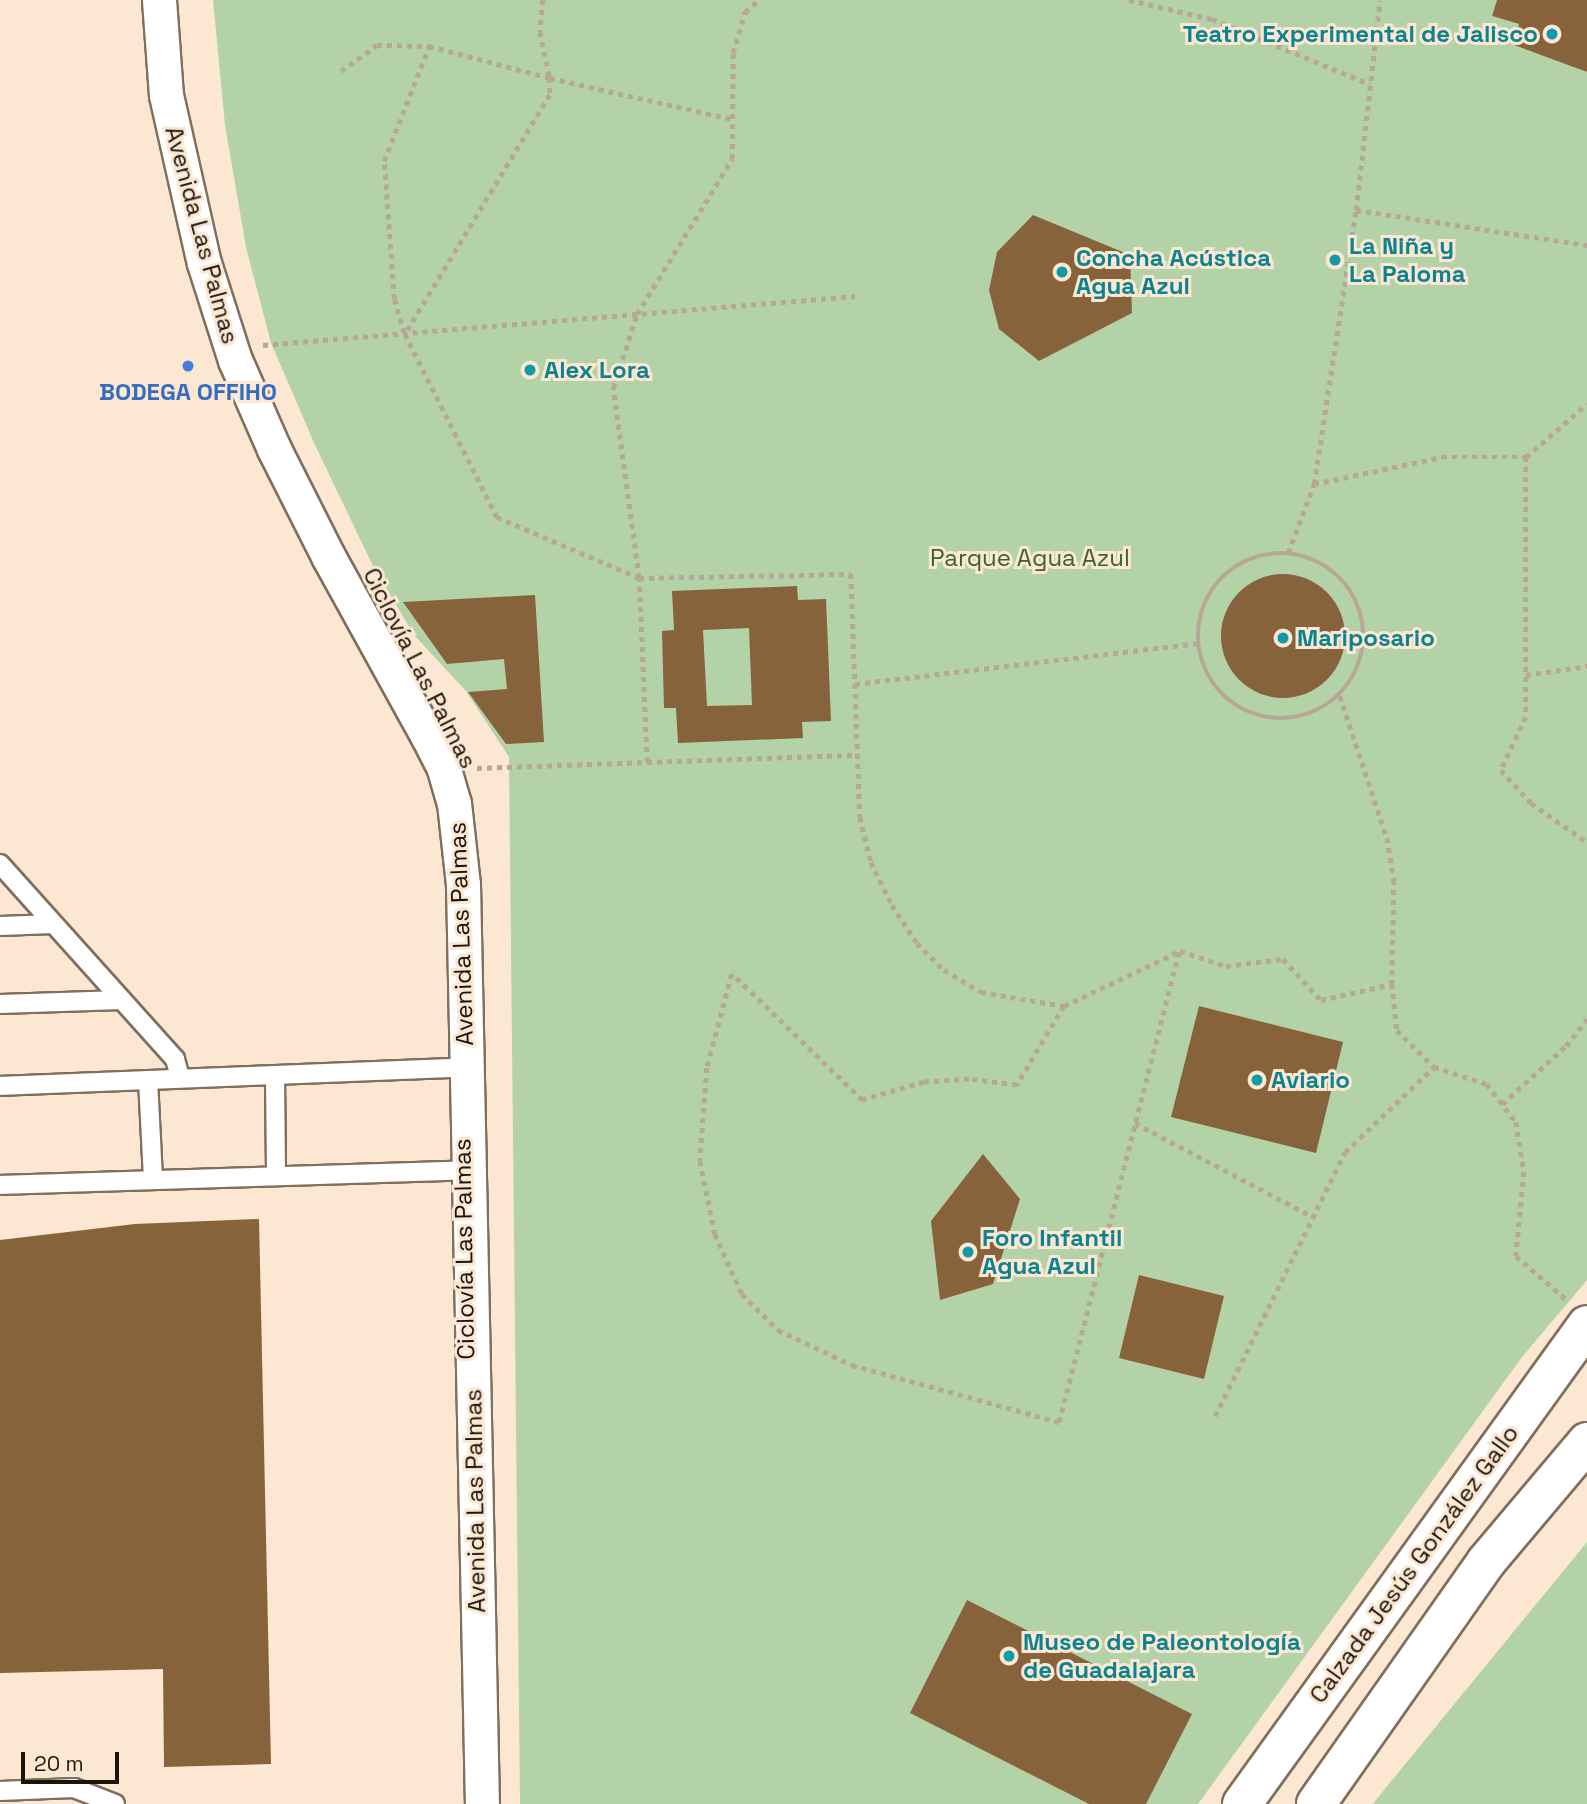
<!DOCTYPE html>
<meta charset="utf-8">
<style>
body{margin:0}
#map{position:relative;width:1587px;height:1804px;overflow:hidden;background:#fbe7d2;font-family:"Space Grotesk",sans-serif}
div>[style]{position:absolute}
.green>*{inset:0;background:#b4d2a7}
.building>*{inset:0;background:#87633c}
.round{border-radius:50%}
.path>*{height:4.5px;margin-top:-2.25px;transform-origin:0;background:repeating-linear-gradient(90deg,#b7a796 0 5px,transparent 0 10px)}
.path>.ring{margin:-2.25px;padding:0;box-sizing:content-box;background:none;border:4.5px solid #b7a796;border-radius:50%}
.roads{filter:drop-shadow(2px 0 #816f5d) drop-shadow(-2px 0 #816f5d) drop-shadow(0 2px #816f5d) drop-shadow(0 -2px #816f5d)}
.service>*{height:18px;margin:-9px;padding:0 9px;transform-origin:9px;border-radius:9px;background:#fff}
.minor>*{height:33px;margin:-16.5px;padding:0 16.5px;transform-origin:16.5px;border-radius:16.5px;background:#fff}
.primary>*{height:38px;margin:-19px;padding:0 19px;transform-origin:19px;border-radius:19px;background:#fff}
.dots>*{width:19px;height:19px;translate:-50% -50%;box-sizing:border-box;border:4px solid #fbe7d2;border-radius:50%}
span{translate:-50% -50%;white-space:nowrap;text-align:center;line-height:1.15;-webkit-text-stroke:6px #fbe7d2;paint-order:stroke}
.culture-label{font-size:24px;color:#0d838f;font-weight:700}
.right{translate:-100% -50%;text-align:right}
.left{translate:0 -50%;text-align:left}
.street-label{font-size:24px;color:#1a140c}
.shop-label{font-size:24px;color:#366cbe;font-weight:700}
.park-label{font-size:24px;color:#3b6426}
.scale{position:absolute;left:21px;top:1752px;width:98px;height:32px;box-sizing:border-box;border:4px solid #1a140c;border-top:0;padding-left:9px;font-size:21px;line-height:24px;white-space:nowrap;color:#1a140c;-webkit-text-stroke:5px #fbe7d2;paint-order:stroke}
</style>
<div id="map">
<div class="green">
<i style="clip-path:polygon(213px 0,1497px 0,1492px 16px,1519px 24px,1514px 45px,1587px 72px,1587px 1280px,1522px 1357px,1198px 1804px,520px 1804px,509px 757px,466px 691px,414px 635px,373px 566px,315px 445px,271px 343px,246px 247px,225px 125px)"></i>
<i style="clip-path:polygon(1587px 1542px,1587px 1804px,1373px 1804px,1384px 1790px)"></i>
</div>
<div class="building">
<i style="clip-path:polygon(1497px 0,1587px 0,1587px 72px,1514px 45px,1519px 24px,1492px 16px)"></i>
<i style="clip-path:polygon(1033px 215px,1130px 255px,1132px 313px,1039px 361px,999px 329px,989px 290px,997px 252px)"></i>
<i class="round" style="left:1221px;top:574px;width:124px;height:124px"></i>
<i style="clip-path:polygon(evenodd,797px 586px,798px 600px,826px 599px,831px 721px,802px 722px,803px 738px,678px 743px,676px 708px,664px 708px,662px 631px,674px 630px,672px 591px,797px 586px,749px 628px,752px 705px,707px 706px,703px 630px,749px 628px)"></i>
<i style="clip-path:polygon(535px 595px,544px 742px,506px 744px,468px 692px,507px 689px,504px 659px,447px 664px,403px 602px)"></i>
<i style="clip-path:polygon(1199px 1006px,1343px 1042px,1316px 1153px,1171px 1117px)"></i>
<i style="clip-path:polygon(983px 1154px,1020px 1199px,993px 1284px,940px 1300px,931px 1221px)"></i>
<i style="clip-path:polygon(259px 1219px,271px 1764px,164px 1767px,163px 1669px,0 1673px,0 1240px,135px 1224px)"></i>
<i style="clip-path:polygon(1139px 1275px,1224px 1296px,1204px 1379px,1119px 1358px)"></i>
<i style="clip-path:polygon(967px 1600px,1192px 1714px,1146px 1804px,1089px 1804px,910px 1713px)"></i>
</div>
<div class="path">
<i style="left:543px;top:0;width:32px;rotate:95deg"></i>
<i style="left:540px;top:32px;width:47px;rotate:77.7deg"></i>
<i style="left:550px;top:78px;width:17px;rotate:90deg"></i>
<i style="left:550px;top:95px;width:280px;rotate:121.2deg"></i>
<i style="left:405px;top:334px;width:205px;rotate:63.3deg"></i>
<i style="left:497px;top:517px;width:155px;rotate:23.2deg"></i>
<i style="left:639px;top:578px;width:212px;rotate:-1.1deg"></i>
<i style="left:851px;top:574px;width:243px;rotate:87.9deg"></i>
<i style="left:860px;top:817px;width:46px;rotate:76.3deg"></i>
<i style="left:871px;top:862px;width:48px;rotate:64deg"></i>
<i style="left:892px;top:905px;width:45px;rotate:56.7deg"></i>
<i style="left:917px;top:943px;width:38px;rotate:45deg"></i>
<i style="left:944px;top:970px;width:43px;rotate:30.7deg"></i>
<i style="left:981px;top:992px;width:84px;rotate:9.6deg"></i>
<i style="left:1064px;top:1006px;width:128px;rotate:-25.4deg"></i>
<i style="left:1180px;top:951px;width:48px;rotate:18.1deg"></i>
<i style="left:1226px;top:966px;width:57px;rotate:-7deg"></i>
<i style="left:1283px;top:959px;width:56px;rotate:47.2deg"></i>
<i style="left:1321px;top:1000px;width:73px;rotate:-12.7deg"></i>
<i style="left:1129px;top:0;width:85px;rotate:12.9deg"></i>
<i style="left:1212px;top:19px;width:171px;rotate:22.4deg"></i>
<i style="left:341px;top:71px;width:44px;rotate:-35.8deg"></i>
<i style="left:377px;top:45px;width:52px;rotate:1.1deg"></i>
<i style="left:429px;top:46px;width:125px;rotate:14.8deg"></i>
<i style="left:550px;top:78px;width:187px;rotate:12.7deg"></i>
<i style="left:1356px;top:210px;width:234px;rotate:8.6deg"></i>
<i style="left:404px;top:333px;width:35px;rotate:-106deg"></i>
<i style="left:394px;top:299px;width:138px;rotate:-94.1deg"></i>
<i style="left:384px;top:161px;width:123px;rotate:-68.6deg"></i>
<i style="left:263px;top:345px;width:594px;rotate:-4.73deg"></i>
<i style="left:1526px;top:457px;width:260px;rotate:90deg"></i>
<i style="left:1526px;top:717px;width:59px;rotate:115.3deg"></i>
<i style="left:1501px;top:770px;width:45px;rotate:47.7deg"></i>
<i style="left:1531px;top:803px;width:68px;rotate:34.9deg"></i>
<i style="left:1314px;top:484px;width:131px;rotate:-11.9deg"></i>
<i style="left:1442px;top:457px;width:84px"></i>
<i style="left:1526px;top:457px;width:81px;rotate:-41deg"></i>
<i style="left:1288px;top:553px;width:74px;rotate:-69.4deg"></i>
<i style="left:1314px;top:484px;width:277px;rotate:-81.3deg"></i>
<i style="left:1356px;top:210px;width:211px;rotate:-83.5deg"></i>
<i class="ring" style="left:1198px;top:553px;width:161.5px;height:161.5px"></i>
<i style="left:1526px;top:675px;width:62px;rotate:-8.4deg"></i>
<i style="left:855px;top:684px;width:345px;rotate:-6.8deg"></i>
<i style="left:1340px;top:696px;width:150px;rotate:71.7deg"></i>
<i style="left:1387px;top:838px;width:43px;rotate:80.5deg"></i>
<i style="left:1394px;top:880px;width:104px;rotate:91.1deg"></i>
<i style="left:1392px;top:984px;width:46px;rotate:83.8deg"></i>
<i style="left:1397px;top:1030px;width:52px;rotate:45deg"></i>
<i style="left:1434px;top:1067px;width:56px;rotate:17.8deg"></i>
<i style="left:1487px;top:1084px;width:48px;rotate:52.7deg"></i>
<i style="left:1516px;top:1122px;width:51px;rotate:80.9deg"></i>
<i style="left:1524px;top:1172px;width:84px;rotate:95.4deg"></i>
<i style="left:1516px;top:1256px;width:66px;rotate:40.7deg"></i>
<i style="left:647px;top:762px;width:184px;rotate:-92.5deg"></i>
<i style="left:639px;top:578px;width:192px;rotate:-97.8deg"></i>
<i style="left:613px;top:388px;width:78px;rotate:-72deg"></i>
<i style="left:637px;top:314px;width:182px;rotate:-58.5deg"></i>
<i style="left:732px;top:159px;width:106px;rotate:-89.5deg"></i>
<i style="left:733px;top:53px;width:43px;rotate:-73.7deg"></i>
<i style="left:745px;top:12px;width:18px;rotate:-41deg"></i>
<i style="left:477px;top:768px;width:381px;rotate:-2deg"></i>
<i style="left:1064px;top:1006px;width:92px;rotate:120.7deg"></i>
<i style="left:1017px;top:1085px;width:48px;rotate:-172.9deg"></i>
<i style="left:969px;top:1079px;width:45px;rotate:176.2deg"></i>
<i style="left:924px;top:1082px;width:65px;rotate:163.8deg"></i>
<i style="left:862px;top:1100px;width:181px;rotate:-135.9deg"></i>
<i style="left:732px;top:974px;width:97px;rotate:104.9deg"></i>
<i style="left:707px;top:1068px;width:93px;rotate:94.3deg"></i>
<i style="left:700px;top:1161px;width:75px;rotate:78.4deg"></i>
<i style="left:715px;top:1234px;width:66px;rotate:65.8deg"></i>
<i style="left:742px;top:1294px;width:51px;rotate:45deg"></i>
<i style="left:778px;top:1330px;width:82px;rotate:25.3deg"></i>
<i style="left:852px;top:1365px;width:215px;rotate:15.4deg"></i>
<i style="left:1059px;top:1422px;width:485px;rotate:-75.7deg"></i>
<i style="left:1502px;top:1104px;width:86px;rotate:-42.2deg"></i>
<i style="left:1566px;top:1046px;width:34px;rotate:-52deg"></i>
<i style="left:1135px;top:1123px;width:201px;rotate:27.8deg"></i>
<i style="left:1215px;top:1416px;width:294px;rotate:-63.8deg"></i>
<i style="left:1345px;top:1152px;width:123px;rotate:-43.7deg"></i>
</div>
<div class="roads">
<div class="service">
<i style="left:0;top:864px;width:262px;rotate:48.1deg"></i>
<i style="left:175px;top:1059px;width:20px;rotate:75deg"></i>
<i style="left:0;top:926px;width:53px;rotate:-2.2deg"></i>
<i style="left:0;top:1004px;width:122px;rotate:-1.9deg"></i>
<i style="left:275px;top:1075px;width:101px;rotate:89.4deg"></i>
<i style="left:148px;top:1080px;width:100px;rotate:87.1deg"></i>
<i style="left:0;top:1086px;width:467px;rotate:-2.3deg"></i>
<i style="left:0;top:1185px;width:469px;rotate:-1.8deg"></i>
<i style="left:0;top:1791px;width:74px;rotate:-2.3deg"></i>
<i style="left:74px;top:1788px;width:44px;rotate:21.3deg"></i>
</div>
<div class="minor">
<i style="left:159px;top:0;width:95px;rotate:85.8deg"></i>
<i style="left:166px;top:95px;width:172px;rotate:77.3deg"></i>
<i style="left:204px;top:263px;width:102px;rotate:72.3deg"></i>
<i style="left:235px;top:360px;width:97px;rotate:66.3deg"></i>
<i style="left:274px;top:449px;width:120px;rotate:63.2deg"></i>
<i style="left:328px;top:556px;width:207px;rotate:61.1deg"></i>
<i style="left:428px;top:737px;width:36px;rotate:63deg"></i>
<i style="left:444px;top:769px;width:35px;rotate:74deg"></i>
<i style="left:454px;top:803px;width:81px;rotate:83.7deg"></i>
<i style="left:463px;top:884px;width:920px;rotate:88.82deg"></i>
</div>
<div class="primary">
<i style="left:1242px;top:1804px;width:590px;rotate:-54.24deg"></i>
<i style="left:1316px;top:1804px;width:296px;rotate:-54.9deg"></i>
<i style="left:1486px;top:1562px;width:157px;rotate:-49.9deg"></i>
</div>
</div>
<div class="dots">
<i style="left:1552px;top:34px;background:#0f9aa8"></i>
<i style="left:1335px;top:260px;background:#0f9aa8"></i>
<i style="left:1062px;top:272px;background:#0f9aa8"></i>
<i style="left:188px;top:366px;background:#3f7fe0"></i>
<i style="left:530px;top:370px;background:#0f9aa8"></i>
<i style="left:1283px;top:638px;background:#0f9aa8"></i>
<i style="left:1257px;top:1080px;background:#0f9aa8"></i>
<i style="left:968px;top:1252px;background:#0f9aa8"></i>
<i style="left:1009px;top:1656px;background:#0f9aa8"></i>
</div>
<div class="culture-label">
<span class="right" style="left:1538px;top:34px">Teatro Experimental de Jalisco</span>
<span class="left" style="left:1349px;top:260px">La Niña y<br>La Paloma</span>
<span class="left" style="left:1076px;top:272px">Concha Acústica<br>Agua Azul</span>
<span class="left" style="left:544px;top:370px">Alex Lora</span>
<span class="left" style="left:1297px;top:638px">Mariposario</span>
<span class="left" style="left:1271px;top:1080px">Aviario</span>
<span class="left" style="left:982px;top:1252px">Foro Infantil<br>Agua Azul</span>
<span class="left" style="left:1023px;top:1656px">Museo de Paleontología<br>de Guadalajara</span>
</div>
<div class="street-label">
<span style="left:202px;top:235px;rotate:75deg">Avenida Las Palmas</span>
<span style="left:420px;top:668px;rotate:63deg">Ciclovía Las Palmas</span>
<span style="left:461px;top:934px;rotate:-92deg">Avenida Las Palmas</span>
<span style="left:464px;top:1249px;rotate:-91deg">Ciclovía Las Palmas</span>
<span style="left:475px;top:1501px;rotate:-91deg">Avenida Las Palmas</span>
<span style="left:1414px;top:1564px;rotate:-54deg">Calzada Jesús González Gallo</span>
</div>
<div class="shop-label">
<span style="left:188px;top:392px">BODEGA OFFIHO</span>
</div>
<div class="park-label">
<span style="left:1030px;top:558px">Parque Agua Azul</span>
</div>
<div class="scale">20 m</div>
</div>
